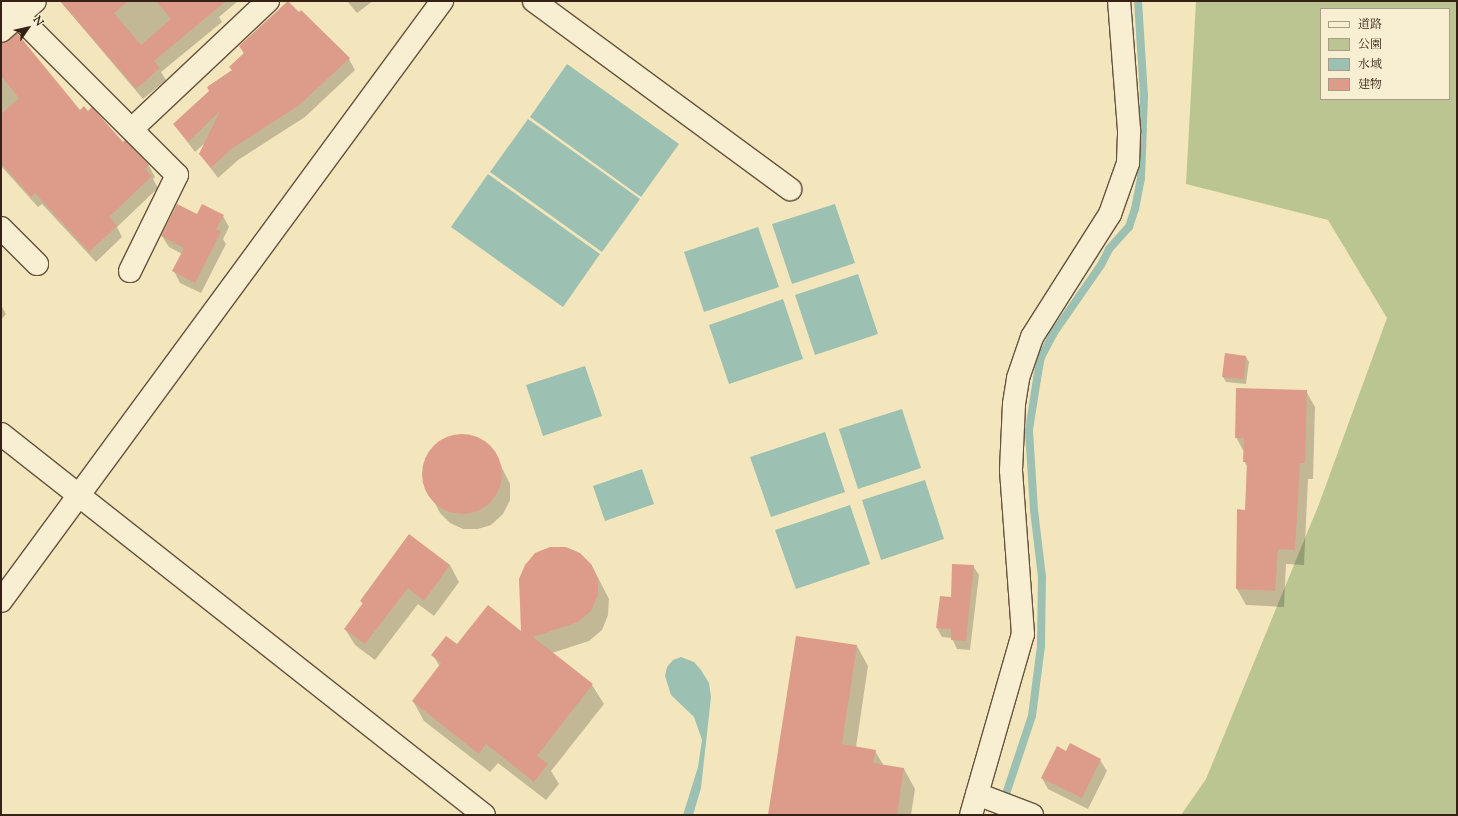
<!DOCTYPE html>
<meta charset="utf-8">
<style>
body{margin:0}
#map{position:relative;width:1458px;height:816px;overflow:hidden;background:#f4e6bc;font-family:"Sorts Mill Goudy","Noto Serif JP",serif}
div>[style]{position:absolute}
.green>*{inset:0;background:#bbc591}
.water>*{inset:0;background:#9cc0b1}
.shadow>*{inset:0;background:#0003}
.stream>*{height:8px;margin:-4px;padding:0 4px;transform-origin:4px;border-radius:4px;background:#9cc0b1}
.building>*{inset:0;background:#dd9c89}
.round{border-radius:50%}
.roads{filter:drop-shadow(1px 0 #65533e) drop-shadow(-1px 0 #65533e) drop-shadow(0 1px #65533e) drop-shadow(0 -1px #65533e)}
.street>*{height:22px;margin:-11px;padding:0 11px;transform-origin:11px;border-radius:11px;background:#f8efd3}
span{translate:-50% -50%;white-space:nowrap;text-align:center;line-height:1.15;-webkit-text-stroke:3px #f8efd3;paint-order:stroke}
.frame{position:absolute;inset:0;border:2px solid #352214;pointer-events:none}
.legend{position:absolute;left:1320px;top:8px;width:130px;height:92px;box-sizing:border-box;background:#f8efd3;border:1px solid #aa9d87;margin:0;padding:5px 7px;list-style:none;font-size:12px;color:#352214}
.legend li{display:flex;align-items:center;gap:8px;height:20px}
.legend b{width:20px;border:1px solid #aa9d87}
.north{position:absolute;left:8px;top:8px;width:40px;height:40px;-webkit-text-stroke:3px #f8efd3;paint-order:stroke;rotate:56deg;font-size:11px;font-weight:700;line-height:16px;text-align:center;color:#352214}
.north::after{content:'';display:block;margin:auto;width:14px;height:18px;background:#352214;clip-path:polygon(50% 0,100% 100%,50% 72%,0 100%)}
</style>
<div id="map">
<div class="green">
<i style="clip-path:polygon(evenodd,1196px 1px,1457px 1px,1457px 815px,1181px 815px,1206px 779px,1319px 504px,1387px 318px,1328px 220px,1186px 184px,1196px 1px,1321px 9px,1449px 9px,1449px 99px,1321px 99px,1321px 9px)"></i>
</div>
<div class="water">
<i style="clip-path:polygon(567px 64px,679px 144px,641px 197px,530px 117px)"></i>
<i style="clip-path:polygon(528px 119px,640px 199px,602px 252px,490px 172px)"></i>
<i style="clip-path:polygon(488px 174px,600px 254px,563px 307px,451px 227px)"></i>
<i style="clip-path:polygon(835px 204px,855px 263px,792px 284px,772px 224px)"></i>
<i style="clip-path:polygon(758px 227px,779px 287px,704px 312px,684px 252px)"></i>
<i style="clip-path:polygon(858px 274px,878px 334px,815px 355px,795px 295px)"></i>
<i style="clip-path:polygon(783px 299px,803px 359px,729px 384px,709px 325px)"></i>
<i style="clip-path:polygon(585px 366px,602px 416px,543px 436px,526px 385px)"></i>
<i style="clip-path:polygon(902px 409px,921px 468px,858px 489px,839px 429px)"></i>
<i style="clip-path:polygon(825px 432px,845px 492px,771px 517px,750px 457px)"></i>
<i style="clip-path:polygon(642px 469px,654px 504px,605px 521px,593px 486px)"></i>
<i style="clip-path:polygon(925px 480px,944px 539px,881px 560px,862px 500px)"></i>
<i style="clip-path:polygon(850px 505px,870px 564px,796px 589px,775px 530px)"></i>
<i style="clip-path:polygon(681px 657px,694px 662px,701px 670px,709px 683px,711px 697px,701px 788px,693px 815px,683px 815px,698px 767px,702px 740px,694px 717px,671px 695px,665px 676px,667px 667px,673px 660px)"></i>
</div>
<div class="shadow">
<i style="clip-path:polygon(60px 1px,238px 1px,219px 17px,222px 22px,161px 72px,166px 80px,143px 99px)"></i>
<i style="clip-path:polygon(347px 1px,373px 1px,357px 13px)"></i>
<i style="clip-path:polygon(301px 12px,349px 59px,355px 70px,305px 117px,238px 160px,218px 178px,200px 154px,205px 143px,195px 152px,174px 124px,233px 71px,230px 67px,244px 54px,240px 46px)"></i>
<i style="clip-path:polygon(1px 44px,80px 111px,123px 143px,125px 142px,149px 166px,155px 177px,153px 179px,158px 188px,117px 227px,122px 237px,96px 262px,42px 204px,38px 207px,1px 166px)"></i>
<i style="clip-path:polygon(223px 216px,229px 227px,223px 239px,226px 244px,201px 293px,180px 283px,174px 271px,182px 254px,169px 247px,162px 236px)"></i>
<i style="clip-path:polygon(1px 305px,6px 314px,1px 320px)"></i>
<i style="clip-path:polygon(1246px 357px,1249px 362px,1246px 384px,1226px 382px,1223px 377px)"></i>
<i style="clip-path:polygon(1306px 391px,1315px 407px,1313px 479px,1308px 479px,1304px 565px,1286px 564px,1284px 607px,1246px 605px,1237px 589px,1238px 510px,1246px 511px,1248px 468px,1244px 461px,1244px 452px,1236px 437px)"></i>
<i style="clip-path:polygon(469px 435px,483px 441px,494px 452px,510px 484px,510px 500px,503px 514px,491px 525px,478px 529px,463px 529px,450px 523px,440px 513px,424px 482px,424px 467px,429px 452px,440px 442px,453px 436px)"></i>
<i style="clip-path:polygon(591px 564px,609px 599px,608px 615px,602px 630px,589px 641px,552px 653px,592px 685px,604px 704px,551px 771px,559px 784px,546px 800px,498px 763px,490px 772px,424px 721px,413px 701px,440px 667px,433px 655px,457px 646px,522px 633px)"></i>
<i style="clip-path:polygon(450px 565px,459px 582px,434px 616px,418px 604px,375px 660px,355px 645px,345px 629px,363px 605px,361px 601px)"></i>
<i style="clip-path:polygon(973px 566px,979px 575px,970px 650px,957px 649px,952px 638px,942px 637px,937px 628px)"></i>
<i style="clip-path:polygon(857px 646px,868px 666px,856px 747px,875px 751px,884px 766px,904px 769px,915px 789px,911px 815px,769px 815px)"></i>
<i style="clip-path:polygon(1067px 752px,1100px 760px,1107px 771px,1088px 809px,1048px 789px,1042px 778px)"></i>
</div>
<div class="stream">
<i style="left:999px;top:815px;width:104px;rotate:-71.6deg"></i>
<i style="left:1032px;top:716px;width:71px;rotate:-82.7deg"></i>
<i style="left:1041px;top:646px;width:69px;rotate:-89.2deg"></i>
<i style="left:1042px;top:577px;width:67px;rotate:-96.8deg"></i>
<i style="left:1034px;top:510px;width:80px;rotate:-93.6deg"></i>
<i style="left:1029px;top:430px;width:52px;rotate:-81.1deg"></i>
<i style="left:1037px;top:379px;width:22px;rotate:-80deg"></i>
<i style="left:1041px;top:357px;width:26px;rotate:-62deg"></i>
<i style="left:1053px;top:334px;width:84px;rotate:-55.2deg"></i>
<i style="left:1101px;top:265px;width:18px;rotate:-63deg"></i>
<i style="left:1109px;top:249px;width:30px;rotate:-48deg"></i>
<i style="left:1129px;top:227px;width:19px;rotate:-72deg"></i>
<i style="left:1135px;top:209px;width:32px;rotate:-79deg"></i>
<i style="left:1141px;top:178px;width:82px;rotate:-87.9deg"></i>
<i style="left:1144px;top:96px;width:95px;rotate:-93.6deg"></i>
</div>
<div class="building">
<i style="clip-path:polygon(60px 1px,128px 1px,114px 13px,141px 45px,171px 19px,156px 1px,226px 1px,154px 61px,160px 68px,136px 89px)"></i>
<i style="clip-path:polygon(288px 1px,299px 12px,301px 10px,350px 58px,298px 106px,231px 149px,211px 168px,199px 154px,220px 111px,188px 142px,173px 124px,209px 91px,207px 87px,232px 70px,229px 67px,244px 53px,239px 46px)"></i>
<i style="clip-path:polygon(17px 33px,80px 110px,84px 106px,88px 111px,92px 107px,123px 142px,125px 140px,149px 165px,145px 169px,152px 176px,109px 217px,117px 226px,89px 252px,35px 193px,31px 197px,1px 163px,1px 114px,19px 98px,1px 76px,1px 43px)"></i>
<i style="clip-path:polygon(177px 204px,197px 214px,202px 204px,224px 215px,216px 229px,221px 232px,195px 283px,172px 271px,184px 248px,161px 236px)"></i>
<i style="clip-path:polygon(1225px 353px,1246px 356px,1244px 379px,1222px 377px)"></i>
<i style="clip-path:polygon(1236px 388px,1307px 390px,1305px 463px,1300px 463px,1295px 550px,1278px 549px,1275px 591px,1236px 589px,1237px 509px,1245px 510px,1247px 462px,1243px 462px,1244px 438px,1235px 438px)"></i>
<i class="round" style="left:422px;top:434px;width:80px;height:80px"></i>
<i style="clip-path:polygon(409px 534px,450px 565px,424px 601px,408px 588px,365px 644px,344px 629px,363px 603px,360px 601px)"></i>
<i style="clip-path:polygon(550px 547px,566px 547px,580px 553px,591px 564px,598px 579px,598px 595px,591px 611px,578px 622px,533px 637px,593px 684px,537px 756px,548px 764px,534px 782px,486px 744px,479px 754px,412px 701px,441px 663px,431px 655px,446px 636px,457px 644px,488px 605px,521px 631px,519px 579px,525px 565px,535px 553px)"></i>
<i style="clip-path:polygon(952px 564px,974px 565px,966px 641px,951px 640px,951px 629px,936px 628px,940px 596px,951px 597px)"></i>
<i style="clip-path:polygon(796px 636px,857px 645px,842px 744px,876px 750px,873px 763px,904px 768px,897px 815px,768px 815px)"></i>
<i style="clip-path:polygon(1070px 743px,1101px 759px,1082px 798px,1041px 778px,1057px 746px,1066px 751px)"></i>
</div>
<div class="roads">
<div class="street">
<i style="left:3px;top:1px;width:246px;rotate:45deg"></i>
<i style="left:177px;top:175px;width:107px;rotate:116.1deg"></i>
<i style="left:534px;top:1px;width:318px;rotate:36.3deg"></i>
<i style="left:1px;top:31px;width:45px;rotate:-41.4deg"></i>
<i style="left:132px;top:129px;width:187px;rotate:-43.3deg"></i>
<i style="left:1px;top:228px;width:51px;rotate:45deg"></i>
<i style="left:1px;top:434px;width:615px;rotate:38.27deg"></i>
<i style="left:1px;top:601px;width:745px;rotate:-53.68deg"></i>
<i style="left:977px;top:794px;width:59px;rotate:20.9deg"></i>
<i style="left:971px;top:815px;width:188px;rotate:-74deg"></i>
<i style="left:1023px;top:634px;width:164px;rotate:-94.2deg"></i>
<i style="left:1011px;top:470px;width:66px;rotate:-87.4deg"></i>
<i style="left:1014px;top:404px;width:26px;rotate:-81deg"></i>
<i style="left:1018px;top:378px;width:43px;rotate:-71.1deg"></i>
<i style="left:1032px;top:337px;width:146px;rotate:-57.6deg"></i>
<i style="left:1110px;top:214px;width:54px;rotate:-70.6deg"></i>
<i style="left:1128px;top:163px;width:33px;rotate:-88deg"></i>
<i style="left:1129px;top:130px;width:129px;rotate:-94.4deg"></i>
</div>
</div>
<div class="frame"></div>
<ul class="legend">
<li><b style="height:5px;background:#f8efd3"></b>道路</li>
<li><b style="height:11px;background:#bbc591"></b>公園</li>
<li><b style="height:11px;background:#9cc0b1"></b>水域</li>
<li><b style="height:11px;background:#dd9c89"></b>建物</li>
</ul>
<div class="north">N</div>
</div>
